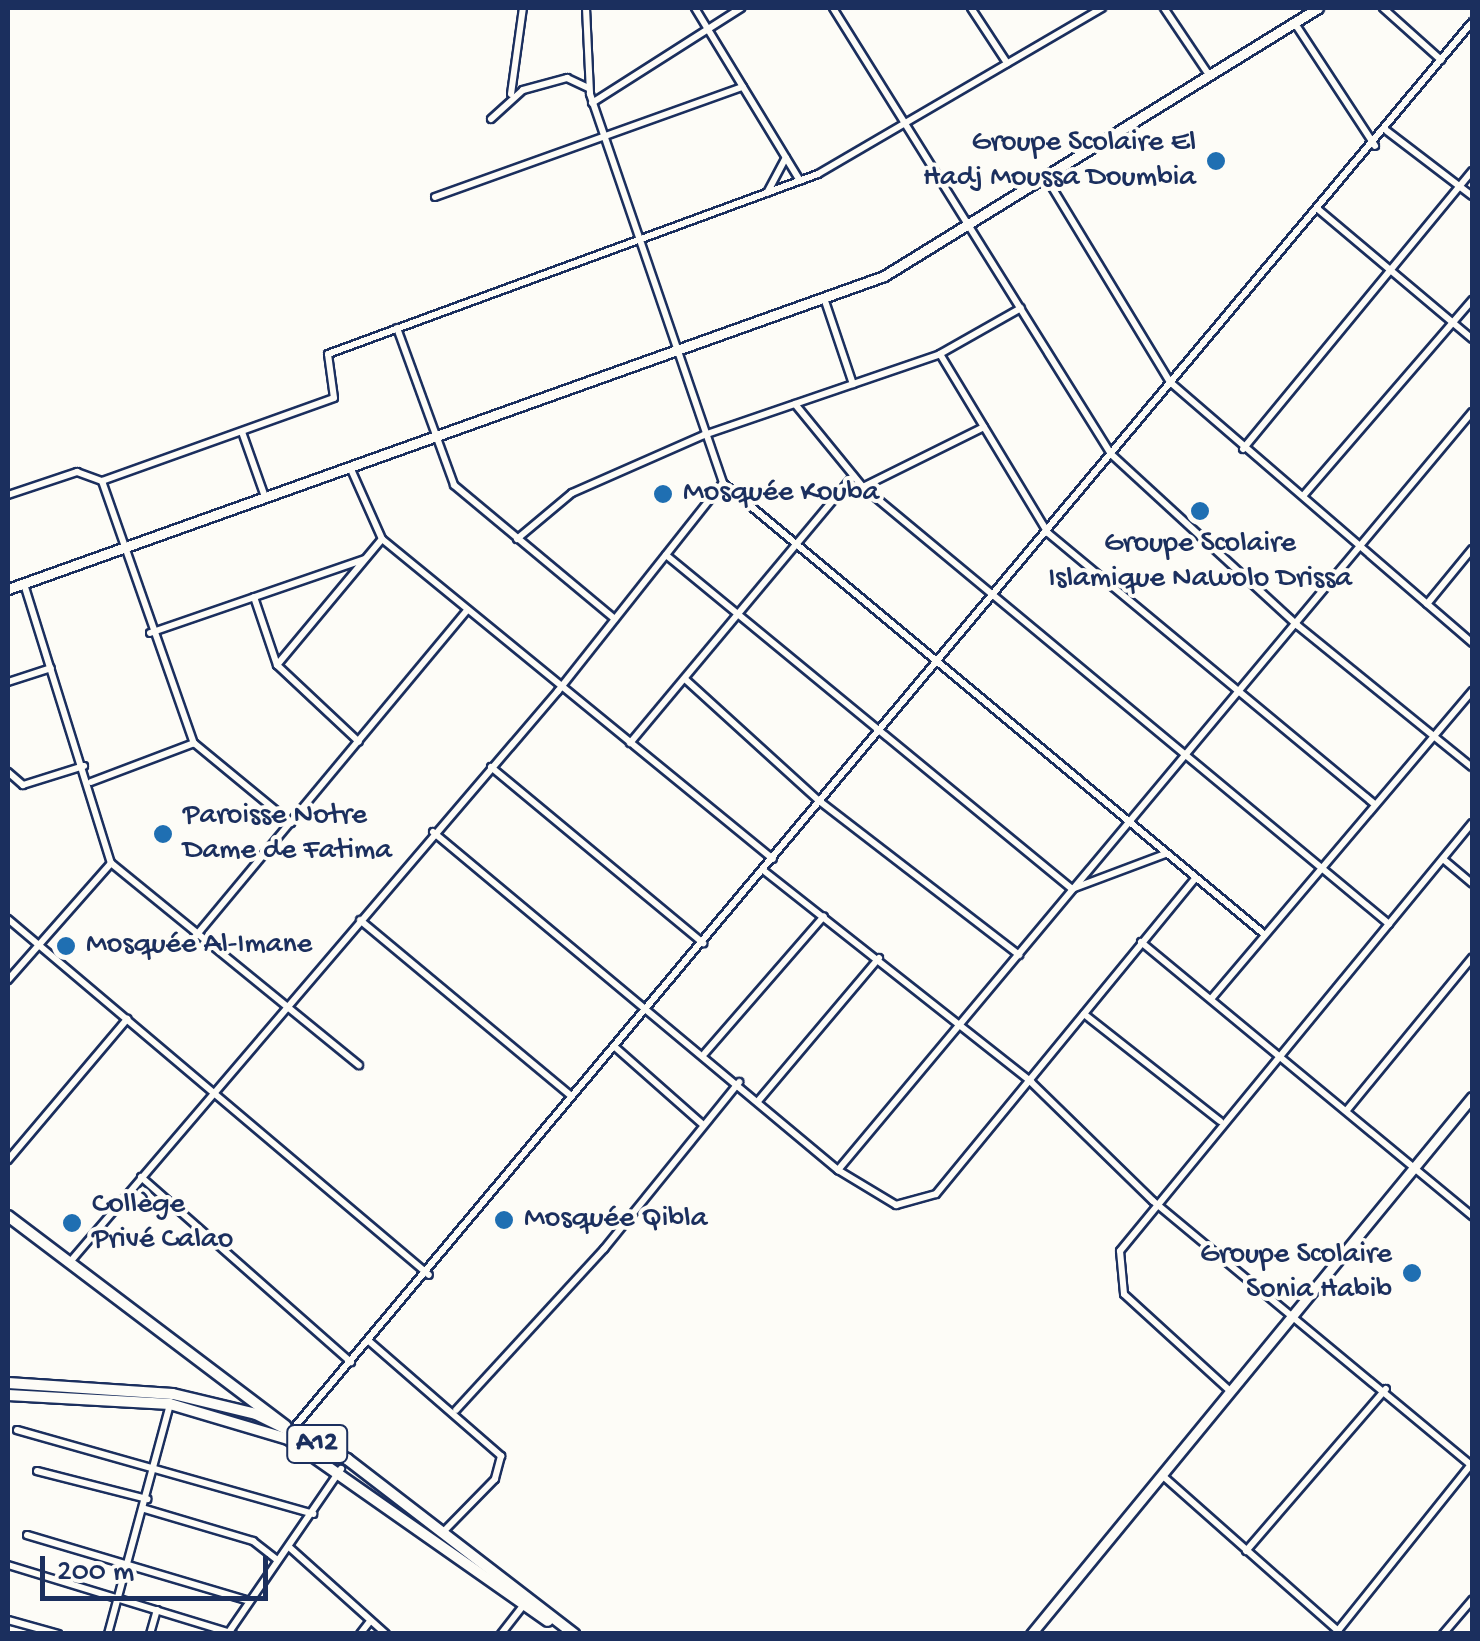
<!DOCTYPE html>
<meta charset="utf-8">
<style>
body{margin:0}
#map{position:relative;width:1480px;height:1641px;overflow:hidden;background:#fdfcf7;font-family:"Gochi Hand",sans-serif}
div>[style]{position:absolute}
.roads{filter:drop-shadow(2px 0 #1b2f5e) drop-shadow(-2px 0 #1b2f5e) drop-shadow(0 2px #1b2f5e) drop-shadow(0 -2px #1b2f5e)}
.street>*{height:6px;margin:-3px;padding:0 3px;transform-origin:3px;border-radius:3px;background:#fdfcf7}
.secondary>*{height:9px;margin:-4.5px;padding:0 4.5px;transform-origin:4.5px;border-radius:4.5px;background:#fdfcf7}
.primary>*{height:10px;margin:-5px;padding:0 5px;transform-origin:5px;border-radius:5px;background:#fdfcf7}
.dots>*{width:28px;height:28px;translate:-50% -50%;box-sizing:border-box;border:5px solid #fdfcf7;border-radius:50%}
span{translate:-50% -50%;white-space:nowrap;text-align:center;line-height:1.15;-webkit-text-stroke:8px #fdfcf7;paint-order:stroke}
.shield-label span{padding:2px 8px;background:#fdfcf7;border:2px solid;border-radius:8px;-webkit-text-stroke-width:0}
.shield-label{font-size:28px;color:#1b2f5e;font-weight:700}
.poi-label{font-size:30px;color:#1b2f5e}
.right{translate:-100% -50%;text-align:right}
.left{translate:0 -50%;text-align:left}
.frame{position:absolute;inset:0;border:10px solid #1b2f5e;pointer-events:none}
.scale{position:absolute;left:40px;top:1556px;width:228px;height:45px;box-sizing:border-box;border:5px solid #1b2f5e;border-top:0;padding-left:12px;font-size:30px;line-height:35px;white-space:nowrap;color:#1b2f5e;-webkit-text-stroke:8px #fdfcf7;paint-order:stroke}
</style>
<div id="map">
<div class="roads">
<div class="street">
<i style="left:586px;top:8px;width:86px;rotate:87.3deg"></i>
<i style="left:590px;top:94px;width:411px;rotate:71.1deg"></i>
<i style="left:723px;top:483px;width:704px;rotate:39.82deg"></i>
<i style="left:695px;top:8px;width:202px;rotate:58.7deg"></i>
<i style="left:833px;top:8px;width:526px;rotate:58.06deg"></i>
<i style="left:1111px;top:454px;width:253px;rotate:42.6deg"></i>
<i style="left:1297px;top:625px;width:225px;rotate:39.1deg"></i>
<i style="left:971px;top:8px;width:66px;rotate:56.8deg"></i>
<i style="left:1164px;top:8px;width:77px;rotate:56.1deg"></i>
<i style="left:1383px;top:8px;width:78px;rotate:41.9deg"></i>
<i style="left:1294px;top:22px;width:148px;rotate:56.8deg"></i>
<i style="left:511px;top:94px;width:87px;rotate:-82.1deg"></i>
<i style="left:592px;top:103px;width:177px;rotate:-32.5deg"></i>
<i style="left:491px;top:119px;width:43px;rotate:-42.2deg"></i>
<i style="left:523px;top:90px;width:46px;rotate:-15.3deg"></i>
<i style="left:567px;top:78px;width:23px;rotate:25deg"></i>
<i style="left:1387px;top:131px;width:107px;rotate:37.4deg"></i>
<i style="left:1044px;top:174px;width:243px;rotate:58.8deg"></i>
<i style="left:1170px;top:382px;width:399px;rotate:40.8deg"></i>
<i style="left:767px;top:193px;width:40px;rotate:-62deg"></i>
<i style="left:435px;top:197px;width:327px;rotate:-19.7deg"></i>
<i style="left:1319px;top:210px;width:200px;rotate:40.1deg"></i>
<i style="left:824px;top:298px;width:91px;rotate:71.4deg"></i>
<i style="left:397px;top:328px;width:167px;rotate:70deg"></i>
<i style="left:454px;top:485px;width:209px;rotate:39.8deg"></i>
<i style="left:940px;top:354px;width:209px;rotate:58.9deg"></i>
<i style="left:1048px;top:533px;width:424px;rotate:39.7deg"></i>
<i style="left:795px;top:404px;width:107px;rotate:50.7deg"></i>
<i style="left:863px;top:487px;width:684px;rotate:39.72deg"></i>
<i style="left:242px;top:432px;width:69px;rotate:70.5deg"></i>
<i style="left:1243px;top:449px;width:360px;rotate:-50.5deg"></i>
<i style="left:350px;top:467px;width:79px;rotate:66deg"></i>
<i style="left:382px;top:539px;width:505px;rotate:39.3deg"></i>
<i style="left:102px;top:481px;width:246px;rotate:-19.7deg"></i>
<i style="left:334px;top:398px;width:44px;rotate:-97.8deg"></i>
<i style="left:328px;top:354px;width:522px;rotate:-20.17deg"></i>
<i style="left:818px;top:174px;width:329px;rotate:-30.3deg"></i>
<i style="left:863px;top:487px;width:135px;rotate:-26.4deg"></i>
<i style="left:8px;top:495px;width:73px;rotate:-18.4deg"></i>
<i style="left:77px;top:472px;width:27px;rotate:20deg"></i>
<i style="left:102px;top:481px;width:278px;rotate:70.7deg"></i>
<i style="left:1303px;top:496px;width:259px;rotate:-49.2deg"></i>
<i style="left:517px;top:539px;width:72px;rotate:-39.9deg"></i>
<i style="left:572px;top:493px;width:144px;rotate:-23.7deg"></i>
<i style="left:704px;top:435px;width:250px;rotate:-18.9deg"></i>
<i style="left:940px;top:354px;width:93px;rotate:-29.6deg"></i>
<i style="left:666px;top:555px;width:526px;rotate:39.44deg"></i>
<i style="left:1072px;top:889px;width:99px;rotate:-20.6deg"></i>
<i style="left:24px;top:584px;width:292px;rotate:72.7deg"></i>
<i style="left:111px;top:863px;width:320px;rotate:39.2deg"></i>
<i style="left:254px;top:597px;width:72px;rotate:71.3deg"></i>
<i style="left:277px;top:665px;width:112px;rotate:43.2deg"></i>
<i style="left:1427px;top:604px;width:71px;rotate:-50.7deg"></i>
<i style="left:150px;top:633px;width:227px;rotate:-19deg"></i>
<i style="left:277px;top:665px;width:164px;rotate:-50.2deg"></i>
<i style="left:685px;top:679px;width:180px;rotate:42.3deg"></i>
<i style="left:818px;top:800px;width:254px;rotate:37.6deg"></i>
<i style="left:8px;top:682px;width:45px;rotate:-18deg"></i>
<i style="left:630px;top:743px;width:348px;rotate:-50.1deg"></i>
<i style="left:491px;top:767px;width:276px;rotate:39.7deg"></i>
<i style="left:8px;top:772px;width:20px;rotate:41deg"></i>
<i style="left:23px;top:785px;width:64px;rotate:-17.3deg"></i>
<i style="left:91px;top:782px;width:110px;rotate:-20.7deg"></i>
<i style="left:194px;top:743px;width:126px;rotate:39.5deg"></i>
<i style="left:433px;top:832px;width:528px;rotate:39.85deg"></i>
<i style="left:838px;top:1170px;width:68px;rotate:31.1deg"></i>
<i style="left:896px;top:1205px;width:41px;rotate:-15.4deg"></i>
<i style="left:936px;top:1194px;width:409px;rotate:-50.6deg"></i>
<i style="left:1443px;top:859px;width:38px;rotate:40deg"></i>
<i style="left:763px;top:870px;width:342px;rotate:38.3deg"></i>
<i style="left:1031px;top:1082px;width:170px;rotate:44.3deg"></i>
<i style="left:1153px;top:1201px;width:415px;rotate:39.7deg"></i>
<i style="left:8px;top:919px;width:551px;rotate:40.22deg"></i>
<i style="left:360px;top:920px;width:273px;rotate:39.8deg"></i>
<i style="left:194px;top:938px;width:427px;rotate:-50.2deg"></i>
<i style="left:1141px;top:942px;width:430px;rotate:39.6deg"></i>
<i style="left:8px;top:980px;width:156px;rotate:-48.6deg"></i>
<i style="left:1211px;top:999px;width:404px;rotate:-49.7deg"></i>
<i style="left:1084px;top:1014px;width:173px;rotate:38.2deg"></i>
<i style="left:615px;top:1047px;width:116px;rotate:41.5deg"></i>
<i style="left:705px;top:1053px;width:181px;rotate:-49deg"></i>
<i style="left:759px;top:1100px;width:186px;rotate:-49.8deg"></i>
<i style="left:1347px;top:1110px;width:197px;rotate:-50.6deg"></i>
<i style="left:8px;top:1160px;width:185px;rotate:-49.8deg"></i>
<i style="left:838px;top:1170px;width:988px;rotate:-50.09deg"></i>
<i style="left:141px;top:1177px;width:280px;rotate:41.4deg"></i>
<i style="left:70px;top:1262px;width:751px;rotate:-49.48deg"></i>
<i style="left:558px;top:691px;width:265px;rotate:-51.6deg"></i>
<i style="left:370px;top:1342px;width:174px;rotate:41deg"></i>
<i style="left:501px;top:1456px;width:24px;rotate:105deg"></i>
<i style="left:495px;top:1479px;width:71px;rotate:134.4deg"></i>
<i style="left:1229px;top:1390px;width:142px;rotate:-137.6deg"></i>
<i style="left:1124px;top:1294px;width:43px;rotate:-95.3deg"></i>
<i style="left:1120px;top:1251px;width:554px;rotate:-50.57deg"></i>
<i style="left:456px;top:1410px;width:219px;rotate:-47.4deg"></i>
<i style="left:604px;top:1249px;width:215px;rotate:-51deg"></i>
<i style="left:17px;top:1430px;width:308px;rotate:15.8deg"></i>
<i style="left:292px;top:1430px;width:1837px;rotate:-50.03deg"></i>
<i style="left:37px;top:1471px;width:114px;rotate:14.3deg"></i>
<i style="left:1163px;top:1476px;width:234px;rotate:41.5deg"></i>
<i style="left:145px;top:1509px;width:113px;rotate:16.5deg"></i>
<i style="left:253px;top:1541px;width:31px;rotate:38deg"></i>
<i style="left:27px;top:1535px;width:228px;rotate:16.5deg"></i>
<i style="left:289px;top:1547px;width:130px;rotate:41.9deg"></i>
<i style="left:1246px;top:1551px;width:214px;rotate:-49.2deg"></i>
<i style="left:8px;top:1565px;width:235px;rotate:17deg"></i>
<i style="left:8px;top:1620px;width:52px;rotate:15.6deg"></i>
<i style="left:229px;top:1632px;width:198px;rotate:-55.5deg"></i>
<i style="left:1336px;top:1633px;width:218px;rotate:-51.3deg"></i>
<i style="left:108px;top:1634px;width:237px;rotate:-74.9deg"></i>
<i style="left:150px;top:1634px;width:25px;rotate:-74deg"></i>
<i style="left:360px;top:1634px;width:16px;rotate:-52deg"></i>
<i style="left:501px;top:1634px;width:39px;rotate:-52deg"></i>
<i style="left:1443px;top:1634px;width:45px;rotate:-49.5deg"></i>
</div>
<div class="secondary">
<i style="left:8px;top:589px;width:930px;rotate:-19.66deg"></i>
<i style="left:884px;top:276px;width:510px;rotate:-31.7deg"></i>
<i style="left:1031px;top:1634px;width:695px;rotate:-50.61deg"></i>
</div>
<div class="primary">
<i style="left:8px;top:1216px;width:348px;rotate:37.1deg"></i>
<i style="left:8px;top:1383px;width:165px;rotate:3.8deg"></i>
<i style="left:173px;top:1394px;width:85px;rotate:13.5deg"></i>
<i style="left:256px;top:1414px;width:102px;rotate:26.3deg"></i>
<i style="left:347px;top:1459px;width:287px;rotate:37.6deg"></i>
<i style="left:8px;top:1395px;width:162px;rotate:3.2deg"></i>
<i style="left:170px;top:1404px;width:123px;rotate:16.5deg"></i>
<i style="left:288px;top:1439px;width:317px;rotate:35deg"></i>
</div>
</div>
<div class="dots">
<i style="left:1216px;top:161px;background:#1f6fb2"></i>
<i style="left:663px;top:494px;background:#1f6fb2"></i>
<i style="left:1200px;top:511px;background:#1f6fb2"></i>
<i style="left:163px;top:834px;background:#1f6fb2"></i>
<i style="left:66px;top:946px;background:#1f6fb2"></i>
<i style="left:504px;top:1220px;background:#1f6fb2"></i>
<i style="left:72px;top:1223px;background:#1f6fb2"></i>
<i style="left:1412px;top:1273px;background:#1f6fb2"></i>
</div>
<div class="shield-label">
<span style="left:317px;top:1444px">A12</span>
</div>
<div class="poi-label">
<span class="right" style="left:1196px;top:161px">Groupe Scolaire El<br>Hadj Moussa Doumbia</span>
<span class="left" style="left:683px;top:494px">Mosquée Kouba</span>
<span style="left:1200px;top:562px">Groupe Scolaire<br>Islamique Nawolo Drissa</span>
<span class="left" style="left:183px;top:834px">Paroisse Notre<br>Dame de Fatima</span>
<span class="left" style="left:86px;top:946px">Mosquée Al-Imane</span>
<span class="left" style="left:92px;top:1223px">Collège<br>Privé Calao</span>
<span class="left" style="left:524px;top:1220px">Mosquée Qibla</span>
<span class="right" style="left:1392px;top:1273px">Groupe Scolaire<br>Sonia Habib</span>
</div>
<div class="frame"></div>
<div class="scale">200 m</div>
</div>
